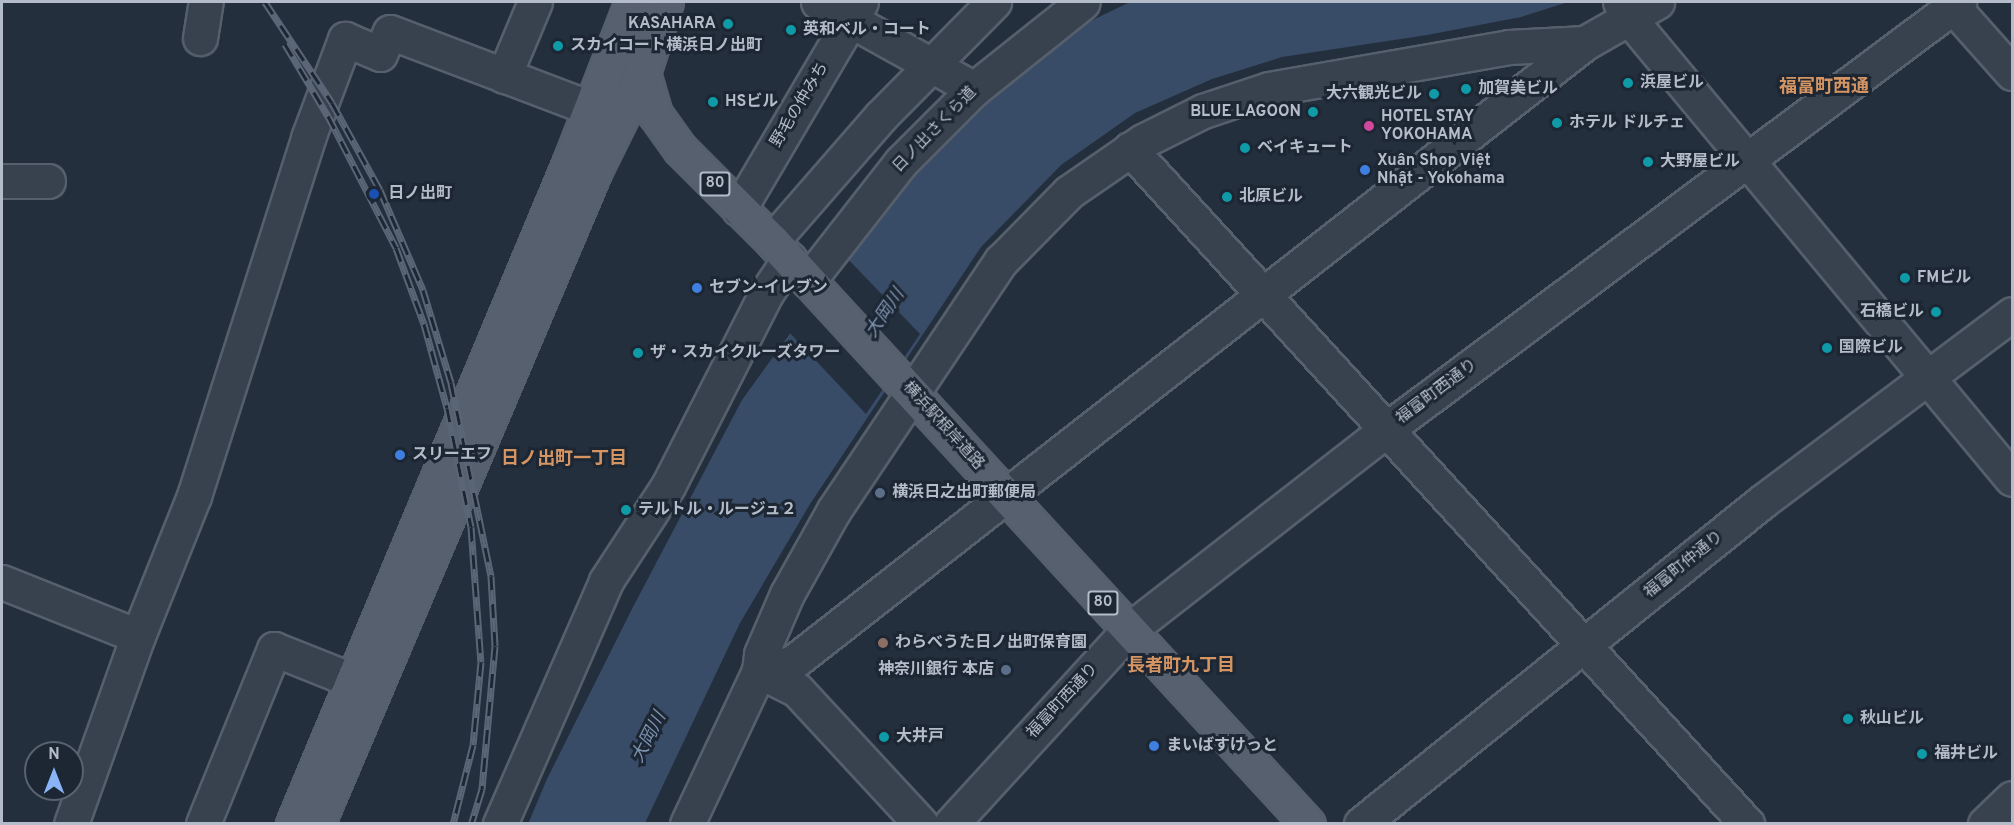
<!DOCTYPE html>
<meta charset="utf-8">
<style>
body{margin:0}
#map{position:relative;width:2014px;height:825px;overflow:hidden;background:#242f3e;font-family:Overpass,"Noto Sans JP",sans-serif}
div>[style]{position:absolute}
.water>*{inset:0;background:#394c67}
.pier>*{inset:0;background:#242f3e}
.roads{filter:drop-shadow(2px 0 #565f6c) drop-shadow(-2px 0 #565f6c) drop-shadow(0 2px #565f6c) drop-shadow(0 -2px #565f6c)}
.minor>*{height:33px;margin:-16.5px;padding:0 16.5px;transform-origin:16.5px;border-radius:16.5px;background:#38414e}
.major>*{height:33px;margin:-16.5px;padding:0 16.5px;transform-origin:16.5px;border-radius:16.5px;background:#56606e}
.rail>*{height:7px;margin-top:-3.5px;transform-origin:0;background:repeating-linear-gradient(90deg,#1d2633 0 14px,#5a6575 0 28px);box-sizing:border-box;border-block:2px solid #5a6575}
.dots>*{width:16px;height:16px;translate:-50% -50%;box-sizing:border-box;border:3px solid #1d2633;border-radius:50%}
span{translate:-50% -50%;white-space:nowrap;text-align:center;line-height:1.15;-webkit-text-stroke:6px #1d2633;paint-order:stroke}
.shield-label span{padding:2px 4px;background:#1d2633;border:2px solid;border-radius:4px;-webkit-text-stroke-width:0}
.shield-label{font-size:15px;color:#b4bcc9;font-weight:700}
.poi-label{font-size:16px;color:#b4bcc9;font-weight:700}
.right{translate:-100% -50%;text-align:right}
.left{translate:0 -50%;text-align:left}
.street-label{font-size:16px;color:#b4bcc9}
.neighbourhood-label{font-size:18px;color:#d59563;font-weight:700}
.water-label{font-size:18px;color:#7c92b1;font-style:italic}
.frame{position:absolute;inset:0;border:3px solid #b4bcc9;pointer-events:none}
.north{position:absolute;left:24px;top:741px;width:60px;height:60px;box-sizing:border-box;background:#1d2633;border:2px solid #59626f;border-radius:50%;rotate:0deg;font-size:16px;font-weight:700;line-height:24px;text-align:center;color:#b4bcc9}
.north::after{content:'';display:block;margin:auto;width:21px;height:27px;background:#8ab4f8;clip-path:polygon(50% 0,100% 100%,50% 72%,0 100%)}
</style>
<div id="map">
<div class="water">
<i style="clip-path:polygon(1130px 2px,1568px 2px,1521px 17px,1427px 35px,1282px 57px,1212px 79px,1135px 113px,1061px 165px,981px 247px,810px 504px,740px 623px,645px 823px,528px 824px,547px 779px,633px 607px,742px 400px,833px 274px,921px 155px,992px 84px,1070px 31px)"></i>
</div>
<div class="pier">
<i style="clip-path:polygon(844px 255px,920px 334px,866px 414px,789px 332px)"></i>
</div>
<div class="roads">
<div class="minor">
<i style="left:818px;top:2px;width:179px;rotate:29.1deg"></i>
<i style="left:1620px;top:2px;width:18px;rotate:61deg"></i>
<i style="left:1629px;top:18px;width:599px;rotate:50.28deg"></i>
<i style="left:1949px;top:2px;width:95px;rotate:48.4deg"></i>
<i style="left:200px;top:38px;width:36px;rotate:-81deg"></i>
<i style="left:504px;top:76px;width:80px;rotate:-67.3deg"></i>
<i style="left:1130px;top:149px;width:915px;rotate:47.57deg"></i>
<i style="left:2px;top:181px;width:46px"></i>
<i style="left:739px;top:209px;width:240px;rotate:-59.5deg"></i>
<i style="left:772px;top:241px;width:166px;rotate:-48.9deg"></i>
<i style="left:881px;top:116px;width:161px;rotate:-45.3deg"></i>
<i style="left:808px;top:281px;width:151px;rotate:-52deg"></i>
<i style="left:901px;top:162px;width:103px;rotate:-45deg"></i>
<i style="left:974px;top:89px;width:139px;rotate:-38.6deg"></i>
<i style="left:2px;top:582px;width:146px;rotate:21.7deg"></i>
<i style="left:759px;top:671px;width:34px;rotate:-14deg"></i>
<i style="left:792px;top:663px;width:1007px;rotate:-38.02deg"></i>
<i style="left:1585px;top:43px;width:83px;rotate:-29.7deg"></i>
<i style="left:759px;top:671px;width:42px;rotate:26.6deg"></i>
<i style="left:797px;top:690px;width:183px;rotate:47.2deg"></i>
<i style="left:71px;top:824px;width:200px;rotate:-70.4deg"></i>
<i style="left:138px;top:636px;width:151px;rotate:-68.2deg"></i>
<i style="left:194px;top:496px;width:376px;rotate:-72.3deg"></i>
<i style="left:308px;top:138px;width:106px;rotate:-69.5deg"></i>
<i style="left:345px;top:39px;width:38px;rotate:23deg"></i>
<i style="left:380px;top:54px;width:24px;rotate:-66deg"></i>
<i style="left:390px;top:32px;width:242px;rotate:20.8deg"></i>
<i style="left:203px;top:824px;width:189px;rotate:-67.9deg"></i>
<i style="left:274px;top:649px;width:84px;rotate:21.7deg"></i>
<i style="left:500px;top:824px;width:265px;rotate:-66.4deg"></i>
<i style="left:606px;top:581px;width:113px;rotate:-56.9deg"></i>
<i style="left:668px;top:486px;width:218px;rotate:-63deg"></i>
<i style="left:767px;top:292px;width:40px;rotate:-56deg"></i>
<i style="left:687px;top:824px;width:169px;rotate:-64.8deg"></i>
<i style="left:759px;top:671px;width:17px;rotate:-83deg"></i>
<i style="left:761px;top:654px;width:65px;rotate:-66.6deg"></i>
<i style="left:787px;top:594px;width:96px;rotate:-60.8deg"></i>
<i style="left:834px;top:510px;width:300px;rotate:-56.2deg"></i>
<i style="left:1001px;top:261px;width:97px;rotate:-45.4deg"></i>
<i style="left:1069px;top:192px;width:90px;rotate:-34.6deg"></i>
<i style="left:1143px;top:141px;width:67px;rotate:-26.6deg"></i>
<i style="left:1203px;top:111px;width:70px;rotate:-18.4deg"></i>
<i style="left:1269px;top:89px;width:244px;rotate:-9.9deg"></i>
<i style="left:1509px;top:47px;width:76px;rotate:-3deg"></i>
<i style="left:951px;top:824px;width:263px;rotate:-47.5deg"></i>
<i style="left:1129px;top:630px;width:327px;rotate:-37.9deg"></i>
<i style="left:1387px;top:429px;width:714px;rotate:-36.74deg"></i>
<i style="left:1361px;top:824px;width:516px;rotate:-38.78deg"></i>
<i style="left:1763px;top:501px;width:311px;rotate:-36.9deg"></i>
<i style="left:1985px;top:824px;width:37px;rotate:-44deg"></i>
</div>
<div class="major">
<i style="left:641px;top:2px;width:71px;rotate:88.4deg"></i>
<i style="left:643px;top:73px;width:43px;rotate:73.7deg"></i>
<i style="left:655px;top:114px;width:43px;rotate:54.5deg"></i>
<i style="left:680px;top:149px;width:130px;rotate:45deg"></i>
<i style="left:772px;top:241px;width:792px;rotate:47.41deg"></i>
<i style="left:293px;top:824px;width:721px;rotate:-67.31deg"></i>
<i style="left:571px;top:159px;width:168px;rotate:-68.8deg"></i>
<i style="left:317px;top:824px;width:711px;rotate:-66.97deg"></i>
<i style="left:595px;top:170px;width:108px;rotate:-63.7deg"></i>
<i style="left:643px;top:73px;width:75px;rotate:-72.1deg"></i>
</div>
</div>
<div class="rail">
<i style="left:265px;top:2px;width:121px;rotate:56.4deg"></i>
<i style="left:332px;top:103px;width:99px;rotate:61.1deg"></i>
<i style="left:380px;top:190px;width:109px;rotate:66.7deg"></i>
<i style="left:423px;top:290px;width:97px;rotate:73.2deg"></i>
<i style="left:451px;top:383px;width:197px;rotate:78.3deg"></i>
<i style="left:491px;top:576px;width:70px;rotate:86.7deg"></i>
<i style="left:495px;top:646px;width:144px;rotate:95.2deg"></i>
<i style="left:482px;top:789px;width:37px;rotate:107deg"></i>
<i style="left:285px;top:44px;width:84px;rotate:59.2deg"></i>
<i style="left:328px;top:116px;width:148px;rotate:62.7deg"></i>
<i style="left:396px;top:248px;width:81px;rotate:69.8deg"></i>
<i style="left:424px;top:324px;width:87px;rotate:74.7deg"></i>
<i style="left:447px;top:408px;width:121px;rotate:78.6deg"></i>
<i style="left:471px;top:527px;width:135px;rotate:85.8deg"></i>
<i style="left:481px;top:662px;width:83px;rotate:95.5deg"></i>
<i style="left:473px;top:745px;width:81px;rotate:104.2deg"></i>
</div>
<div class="dots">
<i style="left:728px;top:24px;background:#0f9aa8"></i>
<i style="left:791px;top:30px;background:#0f9aa8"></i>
<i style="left:558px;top:46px;background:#0f9aa8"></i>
<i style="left:1628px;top:83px;background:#0f9aa8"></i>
<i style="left:1466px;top:89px;background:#0f9aa8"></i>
<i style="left:1434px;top:94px;background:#0f9aa8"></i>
<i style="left:713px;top:102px;background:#0f9aa8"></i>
<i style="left:1313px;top:112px;background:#0f9aa8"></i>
<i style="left:1557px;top:123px;background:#0f9aa8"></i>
<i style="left:1369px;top:126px;background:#d1479c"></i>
<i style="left:1245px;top:148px;background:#0f9aa8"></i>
<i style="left:1648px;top:162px;background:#0f9aa8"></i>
<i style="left:1365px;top:170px;background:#3f7fe0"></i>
<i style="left:374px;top:194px;background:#1a4fb4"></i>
<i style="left:1227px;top:197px;background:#0f9aa8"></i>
<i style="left:1905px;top:278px;background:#0f9aa8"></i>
<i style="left:697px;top:288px;background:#3f7fe0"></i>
<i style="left:1936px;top:312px;background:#0f9aa8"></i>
<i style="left:1827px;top:348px;background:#0f9aa8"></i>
<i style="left:638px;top:353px;background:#0f9aa8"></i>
<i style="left:400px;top:455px;background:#3f7fe0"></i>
<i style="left:880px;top:493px;background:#5c6f8a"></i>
<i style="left:626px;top:510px;background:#0f9aa8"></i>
<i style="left:883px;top:643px;background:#8d6e63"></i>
<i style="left:1006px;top:670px;background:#5c6f8a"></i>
<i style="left:1848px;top:719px;background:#0f9aa8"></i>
<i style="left:884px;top:737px;background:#0f9aa8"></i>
<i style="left:1154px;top:746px;background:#3f7fe0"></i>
<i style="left:1922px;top:754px;background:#0f9aa8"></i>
</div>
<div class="shield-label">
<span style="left:715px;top:184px">80</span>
<span style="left:1103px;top:603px">80</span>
</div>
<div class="poi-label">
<span class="right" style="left:716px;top:24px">KASAHARA</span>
<span class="left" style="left:803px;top:30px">英和ベル・コート</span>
<span class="left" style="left:570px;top:46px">スカイコート横浜日ノ出町</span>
<span class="left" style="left:1640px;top:83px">浜屋ビル</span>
<span class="left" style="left:1478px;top:89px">加賀美ビル</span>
<span class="right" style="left:1422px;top:94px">大六観光ビル</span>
<span class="left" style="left:725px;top:102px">HSビル</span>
<span class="right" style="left:1301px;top:112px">BLUE LAGOON</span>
<span class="left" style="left:1381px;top:126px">HOTEL STAY<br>YOKOHAMA</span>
<span class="left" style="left:1569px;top:123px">ホテル ドルチェ</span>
<span class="left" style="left:1257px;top:148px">ベイキュート</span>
<span class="left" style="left:1377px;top:170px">Xuân Shop Việt<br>Nhật - Yokohama</span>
<span class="left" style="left:1660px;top:162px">大野屋ビル</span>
<span class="left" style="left:388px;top:194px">日ノ出町</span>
<span class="left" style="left:1239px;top:197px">北原ビル</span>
<span class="left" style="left:1917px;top:278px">FMビル</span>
<span class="left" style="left:709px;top:288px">セブン-イレブン</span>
<span class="right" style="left:1924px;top:312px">石橋ビル</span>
<span class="left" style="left:1839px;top:348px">国際ビル</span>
<span class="left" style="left:650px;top:353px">ザ・スカイクルーズタワー</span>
<span class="left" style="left:412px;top:455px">スリーエフ</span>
<span class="left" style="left:892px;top:493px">横浜日之出町郵便局</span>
<span class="left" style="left:638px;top:510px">テルトル・ルージュ２</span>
<span class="left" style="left:895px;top:643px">わらべうた日ノ出町保育園</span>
<span class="right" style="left:994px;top:670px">神奈川銀行 本店</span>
<span class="left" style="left:1860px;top:719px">秋山ビル</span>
<span class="left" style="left:896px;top:737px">大井戸</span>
<span class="left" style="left:1166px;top:746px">まいばすけっと</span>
<span class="left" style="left:1934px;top:754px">福井ビル</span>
</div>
<div class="street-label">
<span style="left:800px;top:105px;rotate:-59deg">野毛の仲みち</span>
<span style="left:935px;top:130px;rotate:-46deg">日ノ出さくら道</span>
<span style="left:1437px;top:392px;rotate:-37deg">福富町西通り</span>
<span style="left:943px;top:426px;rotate:48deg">横浜駅根岸道路</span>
<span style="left:1684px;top:565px;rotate:-39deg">福富町仲通り</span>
<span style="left:1063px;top:701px;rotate:-47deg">福富町西通り</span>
</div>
<div class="neighbourhood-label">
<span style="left:1824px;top:88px">福富町西通</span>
<span style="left:564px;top:460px">日ノ出町一丁目</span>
<span style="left:1181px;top:667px">長者町九丁目</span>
</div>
<div class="water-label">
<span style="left:886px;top:314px;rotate:-56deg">大岡川</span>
<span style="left:650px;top:738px;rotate:-63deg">大岡川</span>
</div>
<div class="frame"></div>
<div class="north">N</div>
</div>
